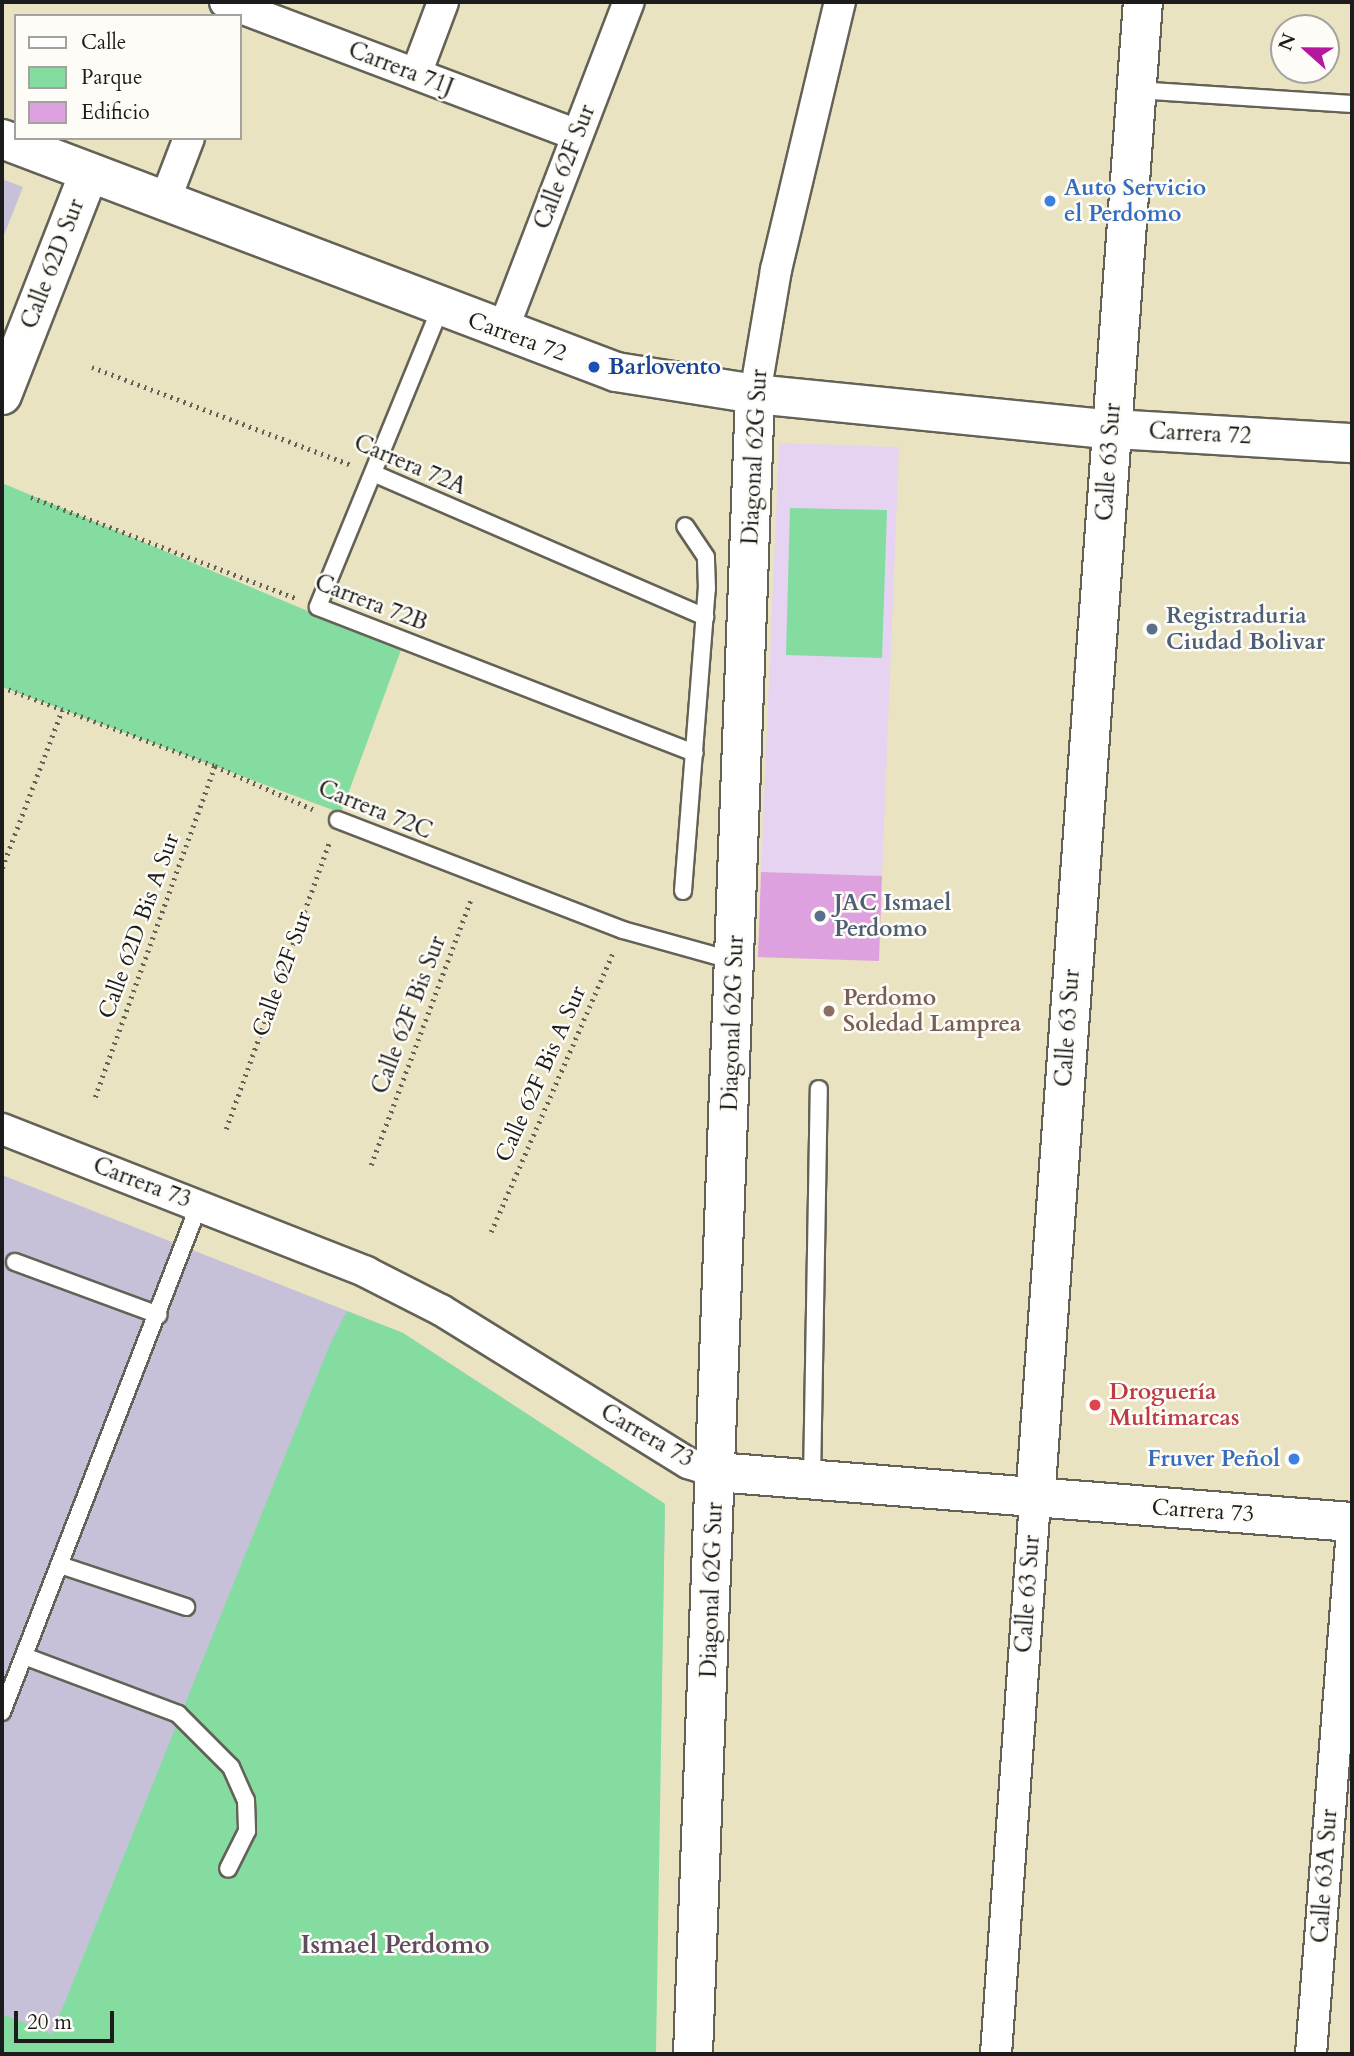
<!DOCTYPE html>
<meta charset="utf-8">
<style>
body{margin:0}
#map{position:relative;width:1354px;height:2056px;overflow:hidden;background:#eae3c1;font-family:Cardo,serif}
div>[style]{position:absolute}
.built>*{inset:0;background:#e5d3f1}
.industrial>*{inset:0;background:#c7c0d9}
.green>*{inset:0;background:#85dca0}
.building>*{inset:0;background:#dea1df}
.path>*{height:4.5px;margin-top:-2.25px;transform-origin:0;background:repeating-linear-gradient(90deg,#646256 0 2px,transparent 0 7px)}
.roads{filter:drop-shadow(2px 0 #646256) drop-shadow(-2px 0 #646256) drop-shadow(0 2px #646256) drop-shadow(0 -2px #646256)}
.service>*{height:16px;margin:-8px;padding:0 8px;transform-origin:8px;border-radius:8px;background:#fff}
.minor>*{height:30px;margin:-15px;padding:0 15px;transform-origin:15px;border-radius:15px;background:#fff}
.tertiary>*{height:38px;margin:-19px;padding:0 19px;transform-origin:19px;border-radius:19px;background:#fff}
.dots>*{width:19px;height:19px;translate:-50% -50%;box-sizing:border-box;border:4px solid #fdfcf7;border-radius:50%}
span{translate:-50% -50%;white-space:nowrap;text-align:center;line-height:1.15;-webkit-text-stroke:5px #fdfcf7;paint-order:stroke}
.street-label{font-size:23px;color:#1c1c1c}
.shop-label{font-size:23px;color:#366cbe;font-weight:700}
.left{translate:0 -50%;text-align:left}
.right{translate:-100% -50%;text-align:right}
.transit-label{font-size:23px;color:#164399;font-weight:700}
.service-label{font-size:23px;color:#4e5e75;font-weight:700}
.education-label{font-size:23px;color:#785e54;font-weight:700}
.health-label{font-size:23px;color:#be3a42;font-weight:700}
.quarter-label{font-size:26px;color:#604b60;font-weight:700}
.frame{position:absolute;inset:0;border:4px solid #1c1c1c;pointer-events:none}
.legend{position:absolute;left:14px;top:14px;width:228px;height:126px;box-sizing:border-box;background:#fdfcf7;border:2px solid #a3a29f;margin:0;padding:9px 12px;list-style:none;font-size:21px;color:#1c1c1c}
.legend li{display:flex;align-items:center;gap:14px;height:35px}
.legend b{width:35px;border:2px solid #a3a29f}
.north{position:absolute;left:1270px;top:14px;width:70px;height:70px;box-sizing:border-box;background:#fdfcf7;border:2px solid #a3a29f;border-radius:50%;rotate:291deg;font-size:19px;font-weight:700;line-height:28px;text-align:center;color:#1c1c1c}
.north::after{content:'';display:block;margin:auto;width:24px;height:32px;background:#b5179e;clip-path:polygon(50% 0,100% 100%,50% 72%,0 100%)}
.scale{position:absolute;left:14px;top:2011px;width:100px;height:32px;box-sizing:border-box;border:4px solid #1c1c1c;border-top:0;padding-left:9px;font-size:21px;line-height:24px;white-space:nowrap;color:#1c1c1c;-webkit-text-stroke:5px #fdfcf7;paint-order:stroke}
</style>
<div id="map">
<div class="built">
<i style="clip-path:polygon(779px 443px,899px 447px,882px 876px,761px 872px)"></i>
</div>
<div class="industrial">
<i style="clip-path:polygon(2px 179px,23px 187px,2px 240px)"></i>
<i style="clip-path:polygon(2px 1175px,403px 1333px,665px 1504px,655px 2054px,2px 2054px)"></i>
</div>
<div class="green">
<i style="clip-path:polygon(2px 483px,401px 650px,341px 813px,2px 687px)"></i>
<i style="clip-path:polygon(790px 508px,887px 510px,882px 658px,786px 655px)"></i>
<i style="clip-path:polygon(347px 1311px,403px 1333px,665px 1504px,656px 2054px,2px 2054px,2px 2014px,52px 2034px,330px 1344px)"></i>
</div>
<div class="building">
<i style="clip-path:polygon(761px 872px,882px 876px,879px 961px,758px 957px)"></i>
</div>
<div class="path">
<i style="left:92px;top:367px;width:277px;rotate:20.7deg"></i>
<i style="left:31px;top:497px;width:286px;rotate:20.9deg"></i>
<i style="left:2px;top:687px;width:227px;rotate:20.3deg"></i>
<i style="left:215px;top:766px;width:111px;rotate:23.8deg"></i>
<i style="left:2px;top:868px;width:169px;rotate:-69.2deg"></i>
<i style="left:95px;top:1097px;width:352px;rotate:-70.1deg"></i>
<i style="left:226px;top:1129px;width:304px;rotate:-70.2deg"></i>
<i style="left:371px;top:1165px;width:286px;rotate:-69.4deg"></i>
<i style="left:491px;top:1232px;width:305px;rotate:-66.4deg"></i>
</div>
<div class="roads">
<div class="service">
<i style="left:1136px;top:90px;width:216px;rotate:3.7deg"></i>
<i style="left:440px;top:309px;width:322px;rotate:112.3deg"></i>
<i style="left:318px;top:607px;width:404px;rotate:21.2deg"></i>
<i style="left:375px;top:474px;width:360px;rotate:23.4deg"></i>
<i style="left:338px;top:820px;width:305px;rotate:21.1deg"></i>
<i style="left:623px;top:930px;width:115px;rotate:15.6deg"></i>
<i style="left:683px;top:891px;width:303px;rotate:-85.5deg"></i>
<i style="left:707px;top:589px;width:32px;rotate:-92deg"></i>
<i style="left:706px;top:557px;width:37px;rotate:-124deg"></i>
<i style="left:15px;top:1262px;width:153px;rotate:20.3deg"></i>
<i style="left:812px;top:1480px;width:391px;rotate:-89deg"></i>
<i style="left:60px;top:1565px;width:133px;rotate:18.4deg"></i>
<i style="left:24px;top:1656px;width:165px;rotate:20.6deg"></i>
<i style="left:178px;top:1714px;width:75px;rotate:45deg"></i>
<i style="left:231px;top:1767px;width:36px;rotate:66deg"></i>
<i style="left:246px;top:1800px;width:31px;rotate:88deg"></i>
<i style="left:247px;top:1831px;width:42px;rotate:116.6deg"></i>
<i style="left:2px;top:1712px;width:544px;rotate:-68.77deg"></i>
</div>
<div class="minor">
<i style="left:225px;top:2px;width:376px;rotate:20.7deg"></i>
<i style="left:416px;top:74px;width:77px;rotate:-69.4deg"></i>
<i style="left:164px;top:203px;width:70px;rotate:-69deg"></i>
<i style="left:502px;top:332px;width:354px;rotate:-69deg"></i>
<i style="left:755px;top:394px;width:126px;rotate:-80.4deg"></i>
<i style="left:776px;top:270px;width:276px;rotate:-76.6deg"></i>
<i style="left:2px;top:1129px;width:391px;rotate:21.4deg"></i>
<i style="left:366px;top:1272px;width:84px;rotate:26.9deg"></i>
<i style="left:441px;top:1310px;width:291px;rotate:31.8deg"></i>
<i style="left:688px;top:1463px;width:29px;rotate:18deg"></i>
<i style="left:996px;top:2054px;width:555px;rotate:-85.97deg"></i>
<i style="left:1311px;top:2054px;width:526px;rotate:-85.53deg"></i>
</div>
<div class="tertiary">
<i style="left:2px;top:139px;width:657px;rotate:20.78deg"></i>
<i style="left:616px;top:372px;width:141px;rotate:9deg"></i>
<i style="left:755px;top:394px;width:344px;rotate:5.7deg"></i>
<i style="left:1097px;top:428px;width:255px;rotate:3.4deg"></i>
<i style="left:2px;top:395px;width:238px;rotate:-68.6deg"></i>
<i style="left:716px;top:1472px;width:638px;rotate:4.5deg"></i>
<i style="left:1035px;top:1500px;width:1502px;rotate:-85.88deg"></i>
<i style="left:693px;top:2054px;width:1661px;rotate:-87.86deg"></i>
</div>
</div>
<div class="dots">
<i style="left:1050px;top:201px;background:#3f7fe0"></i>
<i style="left:594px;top:367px;background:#1a4fb4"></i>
<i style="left:1152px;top:629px;background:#5c6f8a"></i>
<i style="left:820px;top:916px;background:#5c6f8a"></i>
<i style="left:829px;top:1011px;background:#8d6e63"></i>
<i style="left:1095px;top:1405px;background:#e0444e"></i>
<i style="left:1294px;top:1459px;background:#3f7fe0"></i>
</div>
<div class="street-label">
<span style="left:401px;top:69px;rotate:21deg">Carrera 71J</span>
<span style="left:565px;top:167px;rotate:-69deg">Calle 62F Sur</span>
<span style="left:53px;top:264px;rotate:-69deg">Calle 62D Sur</span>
<span style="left:517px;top:337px;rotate:20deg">Carrera 72</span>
<span style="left:1200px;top:434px;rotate:3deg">Carrera 72</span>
<span style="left:755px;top:457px;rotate:-87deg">Diagonal 62G Sur</span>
<span style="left:1109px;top:462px;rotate:-86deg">Calle 63 Sur</span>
<span style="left:410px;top:465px;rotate:23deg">Carrera 72A</span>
<span style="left:371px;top:603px;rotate:21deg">Carrera 72B</span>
<span style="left:375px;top:810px;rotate:22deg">Carrera 72C</span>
<span style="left:139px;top:926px;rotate:-70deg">Calle 62D Bis A Sur</span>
<span style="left:282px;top:974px;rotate:-70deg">Calle 62F Sur</span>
<span style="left:409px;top:1015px;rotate:-69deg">Calle 62F Bis Sur</span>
<span style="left:733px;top:1023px;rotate:-88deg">Diagonal 62G Sur</span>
<span style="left:1068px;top:1028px;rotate:-86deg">Calle 63 Sur</span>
<span style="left:541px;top:1074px;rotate:-66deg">Calle 62F Bis A Sur</span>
<span style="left:142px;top:1183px;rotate:21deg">Carrera 73</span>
<span style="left:647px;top:1436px;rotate:30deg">Carrera 73</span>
<span style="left:1203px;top:1511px;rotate:4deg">Carrera 73</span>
<span style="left:712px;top:1590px;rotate:-88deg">Diagonal 62G Sur</span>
<span style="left:1028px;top:1594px;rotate:-86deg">Calle 63 Sur</span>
<span style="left:1325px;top:1876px;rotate:-86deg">Calle 63A Sur</span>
</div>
<div class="shop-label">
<span class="left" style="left:1064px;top:201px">Auto Servicio<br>el Perdomo</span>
<span class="right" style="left:1280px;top:1459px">Fruver Peñol</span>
</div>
<div class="transit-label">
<span class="left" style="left:608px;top:367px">Barlovento</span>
</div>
<div class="service-label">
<span class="left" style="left:1166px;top:629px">Registraduria<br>Ciudad Bolivar</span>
<span class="left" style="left:834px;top:916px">JAC Ismael<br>Perdomo</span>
</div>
<div class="education-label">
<span class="left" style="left:843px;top:1011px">Perdomo<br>Soledad Lamprea</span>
</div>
<div class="health-label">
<span class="left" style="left:1109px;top:1405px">Droguería<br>Multimarcas</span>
</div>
<div class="quarter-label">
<span style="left:395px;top:1945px">Ismael Perdomo</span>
</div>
<div class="frame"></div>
<ul class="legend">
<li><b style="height:9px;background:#fff"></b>Calle</li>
<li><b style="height:19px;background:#85dca0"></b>Parque</li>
<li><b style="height:19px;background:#dea1df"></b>Edificio</li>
</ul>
<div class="north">N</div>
<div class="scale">20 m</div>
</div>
